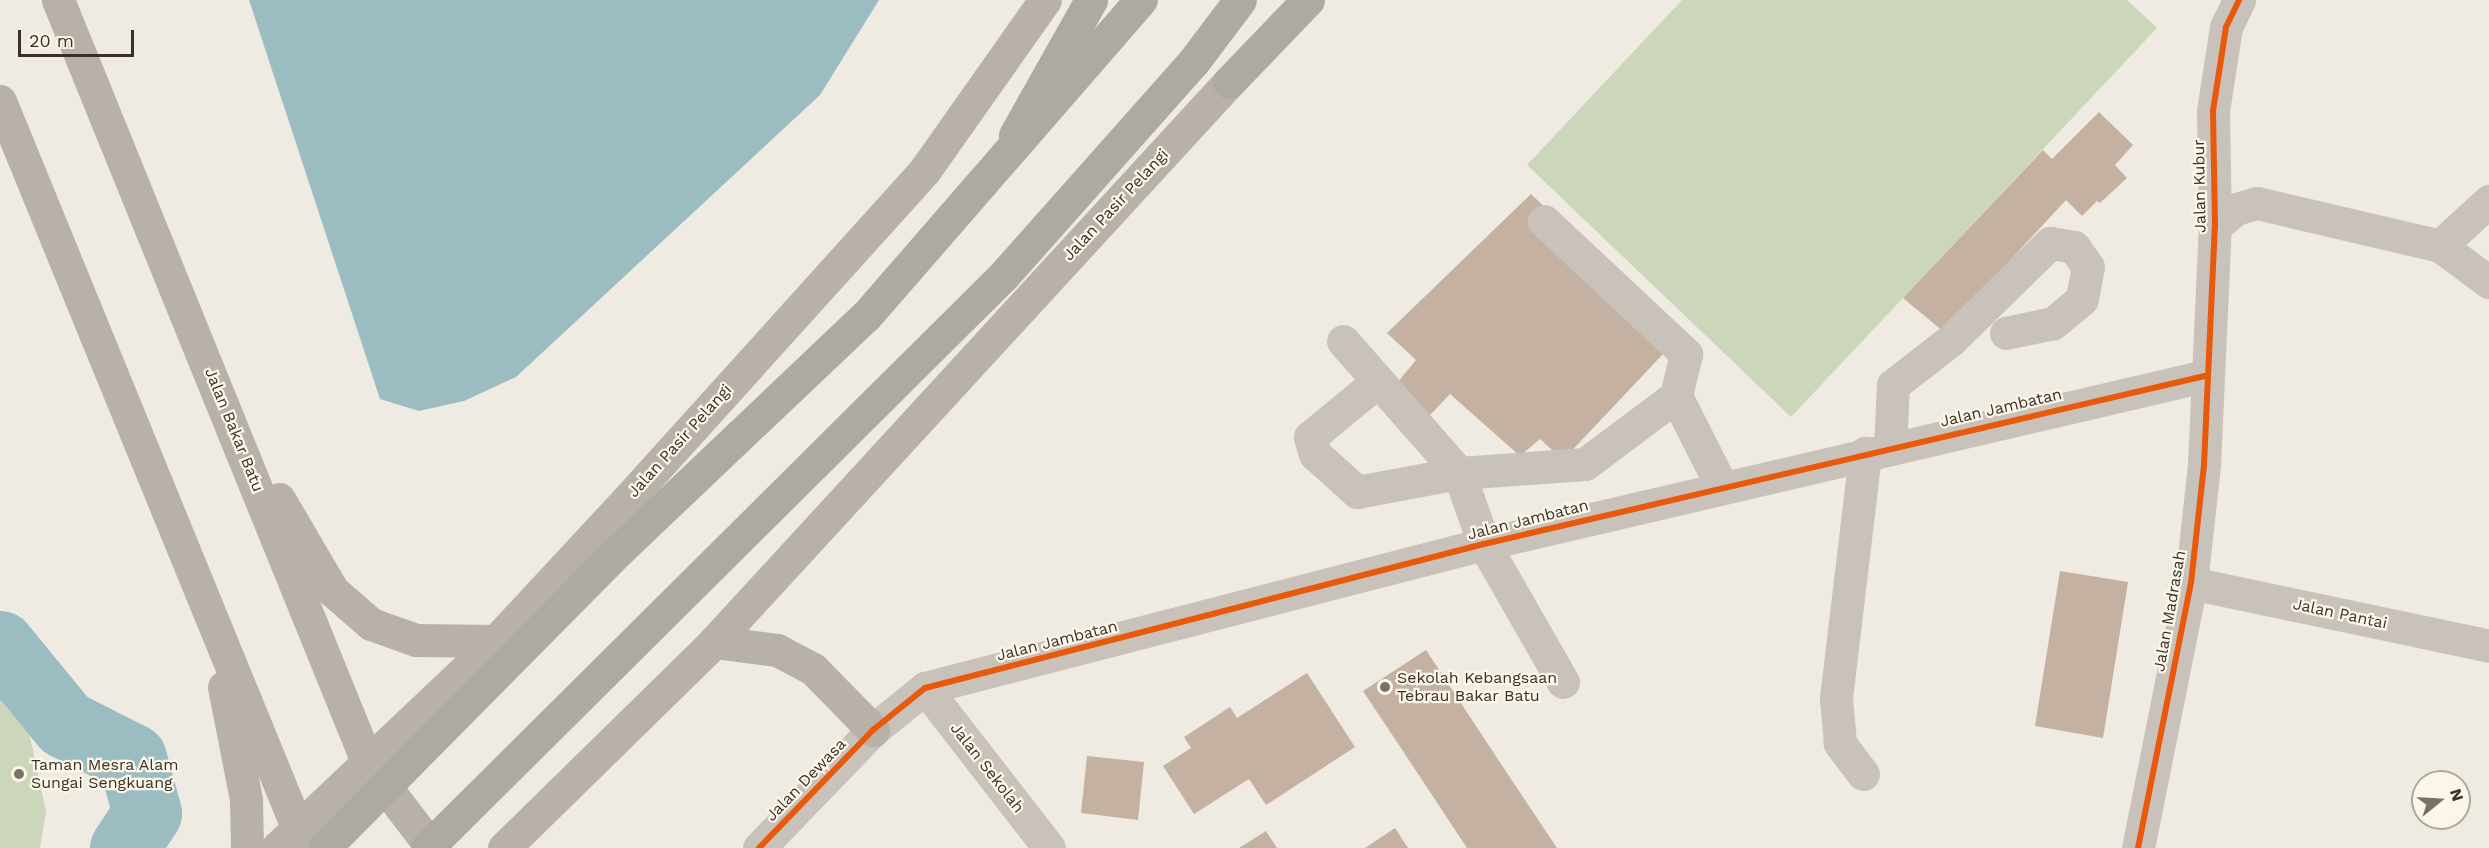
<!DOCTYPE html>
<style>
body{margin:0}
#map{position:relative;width:2489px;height:848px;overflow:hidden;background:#efebe2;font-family:"Work Sans",sans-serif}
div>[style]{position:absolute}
.green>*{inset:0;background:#ccd6ba}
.water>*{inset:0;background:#9bbdc2}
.river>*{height:69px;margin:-34.5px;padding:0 34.5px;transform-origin:34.5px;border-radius:34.5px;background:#9bbdc2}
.building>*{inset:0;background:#c4b1a2}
.minor>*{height:33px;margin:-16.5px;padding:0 16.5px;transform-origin:16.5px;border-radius:16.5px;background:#c8c2ba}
.major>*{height:33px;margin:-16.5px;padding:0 16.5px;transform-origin:16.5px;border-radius:16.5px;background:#b7b1a9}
.highway>*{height:33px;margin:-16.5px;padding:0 16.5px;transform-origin:16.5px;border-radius:16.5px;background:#aea9a1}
.highway-bridge>*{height:33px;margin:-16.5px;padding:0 16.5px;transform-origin:16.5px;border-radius:16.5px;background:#aea9a1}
.cycleway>*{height:6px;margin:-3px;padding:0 3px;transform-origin:3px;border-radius:3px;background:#e8590c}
.dots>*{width:16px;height:16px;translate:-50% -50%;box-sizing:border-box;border:3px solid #fcf6e9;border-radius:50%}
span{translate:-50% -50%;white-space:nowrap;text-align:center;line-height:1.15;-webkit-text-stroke:4.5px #fcf6e9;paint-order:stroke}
.street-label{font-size:16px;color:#3a3028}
.poi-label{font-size:16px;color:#3a3028}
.left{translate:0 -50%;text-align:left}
.north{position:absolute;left:2411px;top:770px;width:60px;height:60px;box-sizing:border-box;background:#fcf6e9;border:2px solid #aea79c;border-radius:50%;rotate:72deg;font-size:16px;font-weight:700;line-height:24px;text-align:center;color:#3a3028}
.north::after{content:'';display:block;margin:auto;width:21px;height:27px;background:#797169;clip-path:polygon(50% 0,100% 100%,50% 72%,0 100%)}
.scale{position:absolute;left:18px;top:30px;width:116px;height:27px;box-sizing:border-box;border:3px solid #3a3028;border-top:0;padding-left:8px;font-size:18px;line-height:21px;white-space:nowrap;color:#3a3028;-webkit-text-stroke:4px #fcf6e9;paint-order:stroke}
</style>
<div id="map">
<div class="green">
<i style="clip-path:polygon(1682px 0,2127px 0,2157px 28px,1791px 417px,1527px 165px)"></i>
<i style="clip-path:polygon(0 699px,30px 736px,46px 812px,40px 848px,0 848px)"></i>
</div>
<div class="water">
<i style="clip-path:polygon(249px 0,879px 0,820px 95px,516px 377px,464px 401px,419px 411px,380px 399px)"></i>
</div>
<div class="river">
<i style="left:0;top:645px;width:102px;rotate:50.6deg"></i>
<i style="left:65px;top:724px;width:75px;rotate:26.9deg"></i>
<i style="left:132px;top:758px;width:57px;rotate:74.7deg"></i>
<i style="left:147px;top:813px;width:42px;rotate:123.3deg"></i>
</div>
<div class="building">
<i style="clip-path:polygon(2099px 112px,2133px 145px,2115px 165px,2127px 178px,2100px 203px,2097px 201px,2082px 216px,2066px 200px,1944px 332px,1903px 298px,2043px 150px,2052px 159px)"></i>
<i style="clip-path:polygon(1531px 194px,1679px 337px,1563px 460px,1540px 439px,1520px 456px,1450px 394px,1429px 416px,1397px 383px,1416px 360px,1387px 333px)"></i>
<i style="clip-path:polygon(2060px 571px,2128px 582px,2103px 738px,2035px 726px)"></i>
<i style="clip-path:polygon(1426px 650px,1501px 764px,1557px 848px,1467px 848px,1401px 748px,1363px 691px)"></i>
<i style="clip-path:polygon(1307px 673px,1355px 747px,1266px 805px,1249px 779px,1194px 814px,1163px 766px,1191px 748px,1184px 737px,1230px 707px,1237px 718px)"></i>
<i style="clip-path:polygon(1087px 756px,1144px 762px,1138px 820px,1081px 813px)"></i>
<i style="clip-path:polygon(1395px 828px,1408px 848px,1365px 848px)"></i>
<i style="clip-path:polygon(1266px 831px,1277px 848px,1239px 848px)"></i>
</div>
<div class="minor">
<i style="left:1544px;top:221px;width:195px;rotate:43.1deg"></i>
<i style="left:1686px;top:354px;width:43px;rotate:103.4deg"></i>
<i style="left:1676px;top:396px;width:102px;rotate:63.2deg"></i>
<i style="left:2215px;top:226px;width:27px;rotate:-39deg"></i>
<i style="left:2236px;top:209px;width:22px;rotate:-16deg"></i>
<i style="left:2257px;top:203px;width:188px;rotate:13.2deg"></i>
<i style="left:2440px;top:246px;width:67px;rotate:-42.6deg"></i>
<i style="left:2440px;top:246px;width:61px;rotate:36.3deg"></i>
<i style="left:1343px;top:341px;width:176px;rotate:48.7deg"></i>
<i style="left:1459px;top:473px;width:75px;rotate:70.6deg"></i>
<i style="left:1484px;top:544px;width:159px;rotate:60.2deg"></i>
<i style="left:1378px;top:381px;width:88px;rotate:140.5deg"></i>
<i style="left:1310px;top:437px;width:18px;rotate:74deg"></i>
<i style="left:1315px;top:454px;width:57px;rotate:42.1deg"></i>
<i style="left:1357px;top:492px;width:104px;rotate:-10.6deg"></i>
<i style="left:1459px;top:473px;width:126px;rotate:-4.1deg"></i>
<i style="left:1585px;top:464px;width:114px;rotate:-36.8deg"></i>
<i style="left:1890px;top:447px;width:62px;rotate:-87.2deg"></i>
<i style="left:1893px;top:385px;width:73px;rotate:-37.8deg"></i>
<i style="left:1951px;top:340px;width:139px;rotate:-44.4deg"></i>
<i style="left:2050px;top:243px;width:24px;rotate:9deg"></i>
<i style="left:2074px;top:247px;width:24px;rotate:55deg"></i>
<i style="left:2088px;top:267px;width:33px;rotate:101deg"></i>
<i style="left:2082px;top:299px;width:38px;rotate:140deg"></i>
<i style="left:2053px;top:323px;width:48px;rotate:168deg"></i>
<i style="left:2191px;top:583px;width:305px;rotate:11.9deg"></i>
<i style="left:925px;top:688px;width:202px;rotate:52.2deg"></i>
<i style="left:1863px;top:774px;width:39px;rotate:-127deg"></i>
<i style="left:1840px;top:743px;width:45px;rotate:-95.1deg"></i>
<i style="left:1836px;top:698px;width:247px;rotate:-83.2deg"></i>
<i style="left:759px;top:848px;width:164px;rotate:-46deg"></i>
<i style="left:873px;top:730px;width:67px;rotate:-38.9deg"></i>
<i style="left:925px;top:688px;width:577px;rotate:-14.45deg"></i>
<i style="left:1484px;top:544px;width:740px;rotate:-13.12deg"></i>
<i style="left:2138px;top:848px;width:270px;rotate:-78.7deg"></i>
<i style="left:2191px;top:583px;width:119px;rotate:-83.7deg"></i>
<i style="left:2204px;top:465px;width:239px;rotate:-87.4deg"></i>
<i style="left:2215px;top:226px;width:115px;rotate:-91deg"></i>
<i style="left:2213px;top:111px;width:85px;rotate:-81.2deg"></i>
<i style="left:2226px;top:27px;width:30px;rotate:-64deg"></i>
</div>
<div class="major">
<i style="left:58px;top:0;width:824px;rotate:67.91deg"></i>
<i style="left:368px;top:764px;width:106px;rotate:52.7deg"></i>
<i style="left:0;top:101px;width:784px;rotate:67.75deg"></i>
<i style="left:297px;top:827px;width:21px;rotate:49deg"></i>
<i style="left:279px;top:499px;width:107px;rotate:59.6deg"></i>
<i style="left:333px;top:591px;width:50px;rotate:41deg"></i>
<i style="left:371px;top:624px;width:48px;rotate:19.6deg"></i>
<i style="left:416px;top:640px;width:80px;rotate:0.7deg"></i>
<i style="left:714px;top:642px;width:64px;rotate:7.2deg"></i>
<i style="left:777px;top:650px;width:41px;rotate:27.8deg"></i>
<i style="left:813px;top:669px;width:86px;rotate:45.5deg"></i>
<i style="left:224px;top:687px;width:114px;rotate:78.9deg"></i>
<i style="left:246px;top:799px;width:49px;rotate:88.8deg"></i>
<i style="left:277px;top:848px;width:301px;rotate:-43.4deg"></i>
<i style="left:496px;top:641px;width:194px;rotate:-47.1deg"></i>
<i style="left:628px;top:499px;width:443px;rotate:-47.9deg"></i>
<i style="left:925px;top:170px;width:208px;rotate:-54.8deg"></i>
<i style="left:504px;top:848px;width:294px;rotate:-44.4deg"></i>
<i style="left:714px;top:642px;width:761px;rotate:-47.4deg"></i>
</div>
<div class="highway">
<i style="left:1229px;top:82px;width:114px;rotate:-46.1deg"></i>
<i style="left:1015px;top:135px;width:155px;rotate:-60.6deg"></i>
</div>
<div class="highway-bridge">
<i style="left:324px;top:848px;width:419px;rotate:-45.3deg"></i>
<i style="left:619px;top:550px;width:340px;rotate:-43.5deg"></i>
<i style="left:866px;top:316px;width:419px;rotate:-49deg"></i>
<i style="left:427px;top:848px;width:813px;rotate:-44.8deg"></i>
<i style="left:1004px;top:275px;width:286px;rotate:-48.4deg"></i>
<i style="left:1194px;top:61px;width:76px;rotate:-53deg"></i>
</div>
<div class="cycleway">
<i style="left:759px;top:848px;width:164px;rotate:-46deg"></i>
<i style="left:873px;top:730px;width:67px;rotate:-38.9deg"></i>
<i style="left:925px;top:688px;width:577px;rotate:-14.45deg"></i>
<i style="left:1484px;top:544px;width:740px;rotate:-13.12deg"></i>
<i style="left:2138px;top:848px;width:270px;rotate:-78.7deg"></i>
<i style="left:2191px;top:583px;width:119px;rotate:-83.7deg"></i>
<i style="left:2204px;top:465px;width:239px;rotate:-87.4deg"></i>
<i style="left:2215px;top:226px;width:115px;rotate:-91deg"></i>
<i style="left:2213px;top:111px;width:85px;rotate:-81.2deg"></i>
<i style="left:2226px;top:27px;width:30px;rotate:-64deg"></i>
</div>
<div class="dots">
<i style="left:1385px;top:687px;background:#797169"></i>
<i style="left:19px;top:774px;background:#797169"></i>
</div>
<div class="street-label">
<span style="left:2200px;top:186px;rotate:-91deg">Jalan Kubur</span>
<span style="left:1116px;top:205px;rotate:-47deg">Jalan Pasir Pelangi</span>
<span style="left:2001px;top:408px;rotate:-13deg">Jalan Jambatan</span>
<span style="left:234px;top:430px;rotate:68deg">Jalan Bakar Batu</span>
<span style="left:680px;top:441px;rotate:-48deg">Jalan Pasir Pelangi</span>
<span style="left:1528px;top:520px;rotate:-14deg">Jalan Jambatan</span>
<span style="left:2170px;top:611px;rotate:-80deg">Jalan Madrasah</span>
<span style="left:2340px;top:614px;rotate:12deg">Jalan Pantai</span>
<span style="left:1057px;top:641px;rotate:-14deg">Jalan Jambatan</span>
<span style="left:987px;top:768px;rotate:52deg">Jalan Sekolah</span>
<span style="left:806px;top:780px;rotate:-46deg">Jalan Dewasa</span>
</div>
<div class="poi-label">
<span class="left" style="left:1397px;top:687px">Sekolah Kebangsaan<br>Tebrau Bakar Batu</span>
<span class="left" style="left:31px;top:774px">Taman Mesra Alam<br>Sungai Sengkuang</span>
</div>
<div class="north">N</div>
<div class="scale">20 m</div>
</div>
